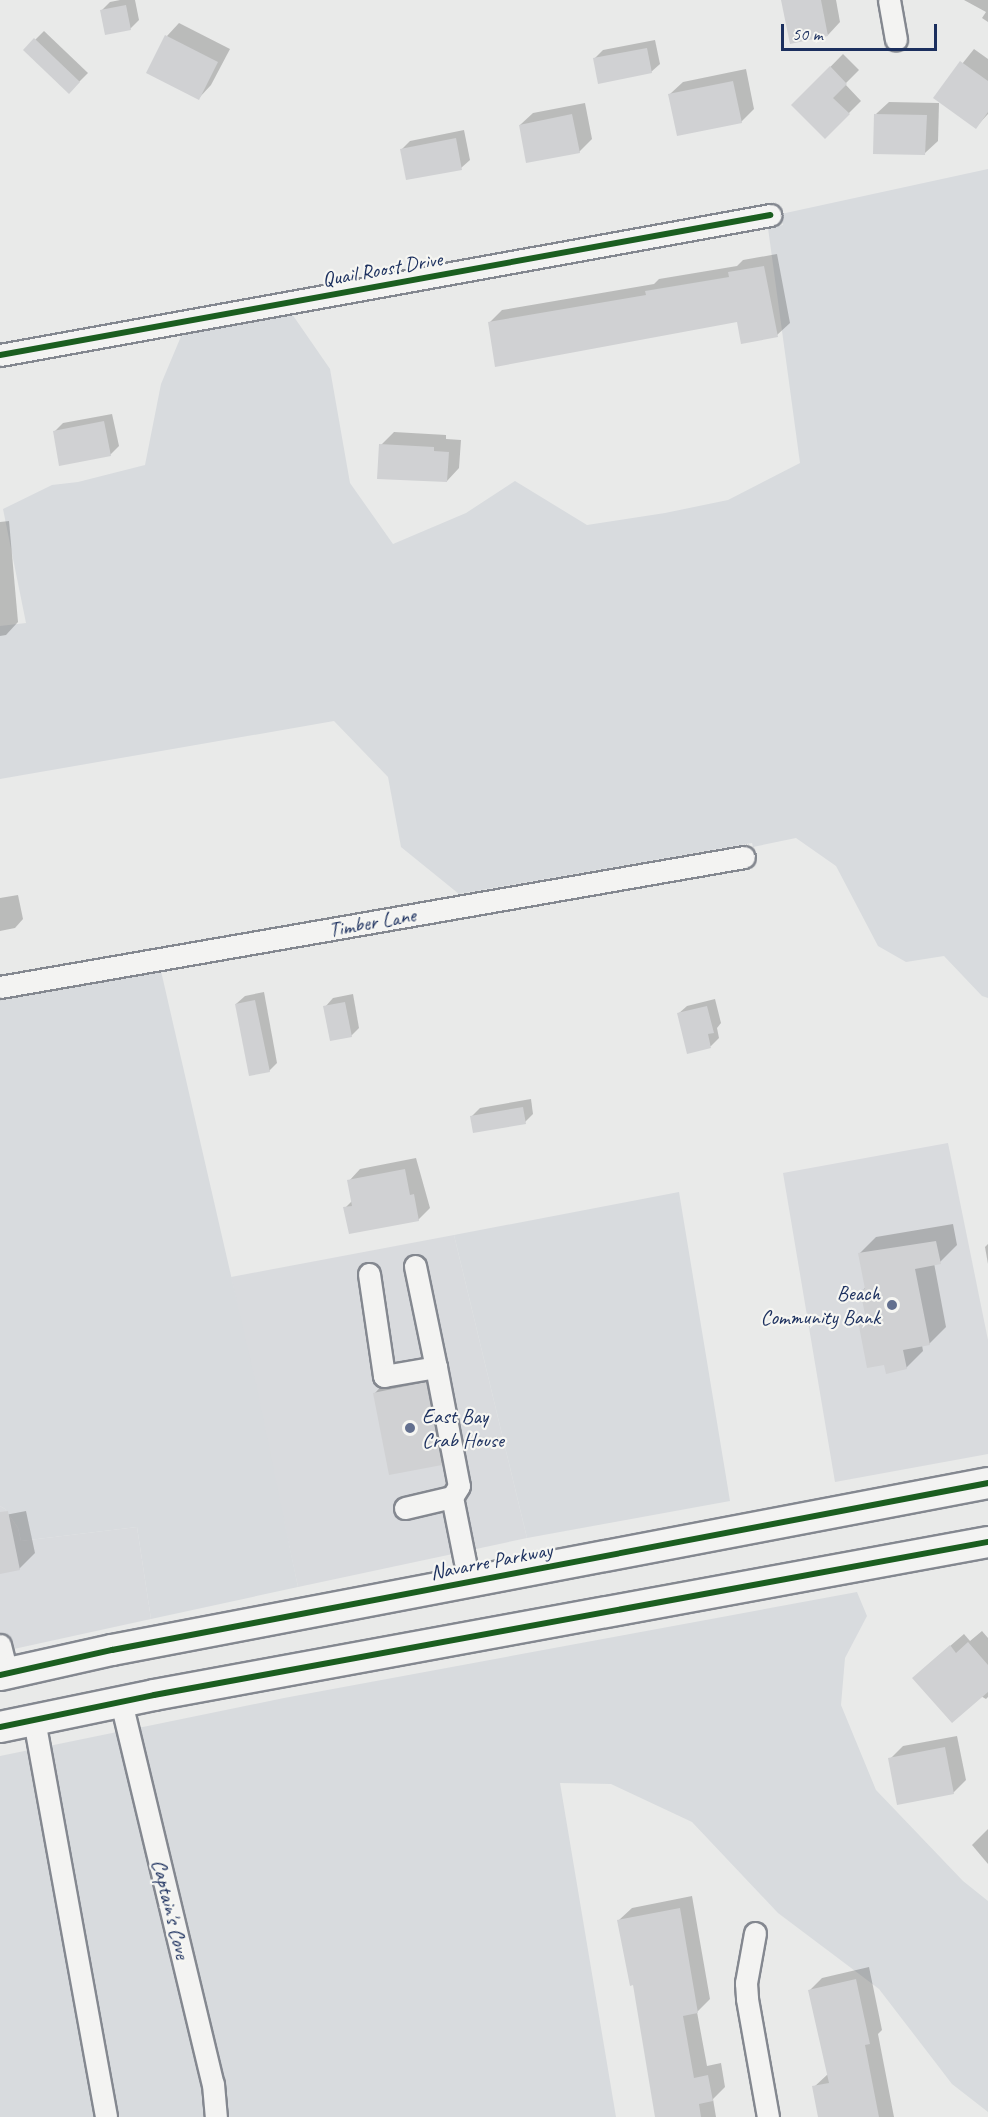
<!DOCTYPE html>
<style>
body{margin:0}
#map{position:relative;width:988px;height:2117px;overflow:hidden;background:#e9eae9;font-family:Caveat,sans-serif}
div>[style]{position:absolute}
.built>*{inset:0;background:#d9dbde}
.green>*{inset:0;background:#d8dbde}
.shadow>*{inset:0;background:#0003}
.building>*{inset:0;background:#d0d1d3}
.roads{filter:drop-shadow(2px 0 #848890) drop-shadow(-2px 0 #848890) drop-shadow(0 2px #848890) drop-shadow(0 -2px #848890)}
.minor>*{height:21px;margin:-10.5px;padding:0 10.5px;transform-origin:10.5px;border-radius:10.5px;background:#f3f3f2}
.highway>*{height:30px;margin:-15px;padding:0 15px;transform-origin:15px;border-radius:15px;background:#f3f3f2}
.cycleway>*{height:6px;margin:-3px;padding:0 3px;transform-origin:3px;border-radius:3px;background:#1b5e20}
.dots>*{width:16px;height:16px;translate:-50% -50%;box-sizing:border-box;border:3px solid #f6f6f2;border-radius:50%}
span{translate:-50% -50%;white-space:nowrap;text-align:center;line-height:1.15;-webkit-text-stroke:4.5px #f6f6f2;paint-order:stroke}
.street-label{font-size:21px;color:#1b2f5e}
.poi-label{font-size:21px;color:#1b2f5e}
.right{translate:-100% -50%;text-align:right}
.left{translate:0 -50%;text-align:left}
.scale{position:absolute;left:781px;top:24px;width:156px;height:27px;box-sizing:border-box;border:3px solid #1b2f5e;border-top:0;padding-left:8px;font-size:18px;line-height:21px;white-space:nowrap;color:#1b2f5e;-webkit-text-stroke:4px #f6f6f2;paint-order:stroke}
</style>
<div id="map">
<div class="built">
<i style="clip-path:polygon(948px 1143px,988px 1340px,988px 1454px,835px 1482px,783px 1173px)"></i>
<i style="clip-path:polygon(454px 1235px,527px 1538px,298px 1587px,231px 1277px)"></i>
<i style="clip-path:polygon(0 1506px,5px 1509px,18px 1528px,21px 1541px,137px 1527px,151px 1619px,0 1652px)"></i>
</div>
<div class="green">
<i style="clip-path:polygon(988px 169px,988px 998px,982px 996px,944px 956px,906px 962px,878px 946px,836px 866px,796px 838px,753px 847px,752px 843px,459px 894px,401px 847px,388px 777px,334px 721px,0 779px,0 626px,26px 623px,3px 509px,52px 485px,78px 482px,145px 465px,161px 384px,182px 334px,292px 314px,330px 369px,350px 483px,393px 544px,466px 513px,515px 481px,587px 525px,665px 513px,728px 500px,800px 463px,768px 228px,783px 225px,781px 214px)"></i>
<i style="clip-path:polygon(161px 971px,258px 1393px,298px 1587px,151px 1619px,137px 1527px,21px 1541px,18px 1528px,5px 1509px,0 1506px,0 999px)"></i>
<i style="clip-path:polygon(679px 1192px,730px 1501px,527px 1538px,454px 1235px)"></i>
<i style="clip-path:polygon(857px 1592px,867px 1616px,845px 1658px,841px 1705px,876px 1790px,963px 1881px,988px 1901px,988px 2112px,952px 2084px,879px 1989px,778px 1913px,692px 1822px,611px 1784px,560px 1783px,616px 2117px,227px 2117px,223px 2081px,138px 1728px,284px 1698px)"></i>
<i style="clip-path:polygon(117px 1732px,203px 2086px,205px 2117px,0 2117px,0 1756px)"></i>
</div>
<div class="shadow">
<i style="clip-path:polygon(120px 0,135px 0,139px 20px,130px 29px,102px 10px,110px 2px)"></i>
<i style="clip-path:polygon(783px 0,836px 0,840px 22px,828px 35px)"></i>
<i style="clip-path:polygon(964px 0,988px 0,988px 22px,982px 18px,986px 12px)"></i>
<i style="clip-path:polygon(179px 23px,230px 49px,211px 85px,199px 98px,167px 36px)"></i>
<i style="clip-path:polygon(44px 31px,88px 73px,69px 92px,25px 50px)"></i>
<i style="clip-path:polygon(655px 40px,660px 64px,651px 72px,595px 58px,603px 50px)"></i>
<i style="clip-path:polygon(974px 49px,988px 59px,988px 114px,976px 127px,935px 98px)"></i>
<i style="clip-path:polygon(843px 54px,859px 70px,845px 84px,861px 101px,825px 137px,793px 105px)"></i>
<i style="clip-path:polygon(746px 69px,754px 109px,741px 122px,670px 94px,683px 82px)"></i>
<i style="clip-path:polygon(889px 102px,939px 103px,938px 141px,925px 153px,876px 114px)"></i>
<i style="clip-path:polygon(585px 103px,592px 139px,579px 152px,520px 125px,533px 113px)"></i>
<i style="clip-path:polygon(464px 130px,470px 160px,461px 168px,402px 149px,410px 141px)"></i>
<i style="clip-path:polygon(777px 254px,790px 323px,777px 335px,738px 320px,489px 323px,502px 310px,654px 284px,659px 279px,737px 266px,743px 260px)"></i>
<i style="clip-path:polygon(112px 414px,119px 446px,110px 455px,54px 432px,63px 423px)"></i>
<i style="clip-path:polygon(394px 432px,446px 435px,446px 439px,461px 440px,459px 468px,447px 481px,381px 445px)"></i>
<i style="clip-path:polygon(9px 521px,18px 622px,6px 635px,0 636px,0 522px)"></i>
<i style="clip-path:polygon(18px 895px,23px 919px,15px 928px,0 931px,0 898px)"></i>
<i style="clip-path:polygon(264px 992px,277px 1063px,269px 1071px,236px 1004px,245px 996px)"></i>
<i style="clip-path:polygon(353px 994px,359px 1028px,351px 1036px,325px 1007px,333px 998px)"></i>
<i style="clip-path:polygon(715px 999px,721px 1023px,717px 1028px,719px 1038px,711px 1046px,688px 1052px,678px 1014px,687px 1006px)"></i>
<i style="clip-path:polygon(531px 1099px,533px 1114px,525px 1122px,472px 1116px,480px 1108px)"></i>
<i style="clip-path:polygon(416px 1158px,430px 1208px,418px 1220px,345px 1208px,353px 1200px,349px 1181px,360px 1169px)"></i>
<i style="clip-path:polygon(953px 1224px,957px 1245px,940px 1262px,934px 1263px,946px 1327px,929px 1344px,922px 1345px,923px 1351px,906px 1368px,885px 1363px,860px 1321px,866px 1315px,862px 1291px,866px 1287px,859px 1254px,876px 1237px)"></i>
<i style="clip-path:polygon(988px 1244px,988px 1264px,985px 1247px)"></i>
<i style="clip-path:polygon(439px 1371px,454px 1451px,441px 1464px,375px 1393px,387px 1380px)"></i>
<i style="clip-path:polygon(26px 1511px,35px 1553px,19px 1569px,0 1573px,0 1516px)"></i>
<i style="clip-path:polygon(982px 1631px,988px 1638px,988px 1697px,986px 1699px,927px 1666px,964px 1634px,970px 1641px)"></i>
<i style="clip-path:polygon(957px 1736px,966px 1780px,953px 1793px,890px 1759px,903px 1746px)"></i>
<i style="clip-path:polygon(988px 1829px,988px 1864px,972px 1845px)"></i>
<i style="clip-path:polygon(692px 1896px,710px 1999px,697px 2012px,707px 2066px,721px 2063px,725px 2087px,713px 2099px,716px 2117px,657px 2117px,634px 1984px,619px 1920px,632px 1908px)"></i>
<i style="clip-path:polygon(869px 1967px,882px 2030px,878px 2034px,894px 2117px,820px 2117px,814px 2087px,828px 2074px,809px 1991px,822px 1978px)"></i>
</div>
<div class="building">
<i style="clip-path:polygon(781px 0,821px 0,828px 36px,790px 44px)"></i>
<i style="clip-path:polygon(126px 5px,131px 30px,105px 35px,100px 10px)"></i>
<i style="clip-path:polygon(165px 35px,218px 62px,199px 100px,146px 73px)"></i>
<i style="clip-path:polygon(34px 38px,80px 82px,69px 94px,23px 50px)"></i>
<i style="clip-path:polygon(647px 48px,652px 73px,598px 84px,593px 58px)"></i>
<i style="clip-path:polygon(960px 61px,988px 81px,988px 112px,976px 129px,933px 98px)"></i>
<i style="clip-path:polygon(830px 66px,847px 84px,833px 98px,850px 114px,825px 139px,791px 105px)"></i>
<i style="clip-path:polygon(733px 81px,742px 123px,677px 136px,668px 94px)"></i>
<i style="clip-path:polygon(572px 114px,580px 153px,526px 163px,519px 125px)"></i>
<i style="clip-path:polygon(874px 114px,927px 115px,925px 155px,873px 154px)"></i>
<i style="clip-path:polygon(456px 138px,462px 170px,406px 180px,400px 149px)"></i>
<i style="clip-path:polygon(764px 266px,778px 337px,741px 344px,737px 322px,495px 367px,488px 322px,646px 295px,645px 291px,729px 277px,728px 272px)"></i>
<i style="clip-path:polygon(104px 421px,111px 456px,59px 466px,53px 431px)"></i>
<i style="clip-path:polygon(379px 444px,434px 447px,434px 451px,449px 452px,447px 482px,377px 479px)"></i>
<i style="clip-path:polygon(255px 1000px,270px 1072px,249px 1076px,235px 1004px)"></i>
<i style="clip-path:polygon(345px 1002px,352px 1037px,330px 1041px,323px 1006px)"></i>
<i style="clip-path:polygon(707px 1006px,714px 1033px,708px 1034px,711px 1048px,687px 1054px,677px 1013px)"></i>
<i style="clip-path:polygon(523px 1107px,526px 1124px,473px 1133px,470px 1116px)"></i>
<i style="clip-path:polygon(405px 1169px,410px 1195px,414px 1194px,419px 1221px,349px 1234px,343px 1207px,352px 1206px,347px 1180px)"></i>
<i style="clip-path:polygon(936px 1241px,941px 1264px,915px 1269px,930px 1345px,903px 1350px,907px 1369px,886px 1374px,884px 1365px,867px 1368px,858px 1321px,866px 1319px,860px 1290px,865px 1289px,858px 1253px)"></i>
<i style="clip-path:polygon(426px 1382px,442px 1465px,389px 1475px,373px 1393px)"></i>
<i style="clip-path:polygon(8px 1511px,20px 1570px,0 1574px,0 1512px)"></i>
<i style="clip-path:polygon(968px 1642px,988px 1665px,988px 1692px,952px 1723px,912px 1678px,950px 1645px,956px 1653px)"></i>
<i style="clip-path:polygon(945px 1747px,954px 1794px,897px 1805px,888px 1758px)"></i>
<i style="clip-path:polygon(680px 1908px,698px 2013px,683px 2016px,694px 2078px,708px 2075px,713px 2101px,699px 2104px,701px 2117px,655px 2117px,633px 1985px,630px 1986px,617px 1920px)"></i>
<i style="clip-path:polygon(856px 1979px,870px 2044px,865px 2045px,879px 2117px,818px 2117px,812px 2086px,829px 2083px,808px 1990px)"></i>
</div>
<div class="roads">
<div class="minor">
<i style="left:889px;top:0;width:40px;rotate:80deg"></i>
<i style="left:0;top:355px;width:783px;rotate:-10.3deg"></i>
<i style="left:0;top:987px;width:755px;rotate:-9.91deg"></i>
<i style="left:415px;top:1266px;width:103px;rotate:78.3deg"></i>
<i style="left:369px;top:1274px;width:103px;rotate:81.6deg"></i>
<i style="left:384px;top:1376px;width:53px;rotate:-9.8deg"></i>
<i style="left:436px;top:1367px;width:121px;rotate:79.1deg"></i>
<i style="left:459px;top:1486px;width:13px;rotate:122deg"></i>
<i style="left:405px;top:1508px;width:48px;rotate:-13.2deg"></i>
<i style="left:452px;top:1497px;width:87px;rotate:78.7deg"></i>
<i style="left:0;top:1645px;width:29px;rotate:76deg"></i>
<i style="left:121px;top:1702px;width:393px;rotate:76.5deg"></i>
<i style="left:213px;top:2084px;width:33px;rotate:85deg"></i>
<i style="left:34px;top:1720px;width:403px;rotate:79.7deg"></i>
<i style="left:755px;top:1933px;width:51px;rotate:100.2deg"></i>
<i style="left:746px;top:1983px;width:16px;rotate:86deg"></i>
<i style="left:747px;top:1999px;width:120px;rotate:79.9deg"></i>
</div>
<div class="highway">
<i style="left:0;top:1675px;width:115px;rotate:-12.6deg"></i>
<i style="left:112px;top:1650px;width:892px;rotate:-10.79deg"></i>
<i style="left:0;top:1727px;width:157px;rotate:-11.7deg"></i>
<i style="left:154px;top:1695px;width:848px;rotate:-10.4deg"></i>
</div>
</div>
<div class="cycleway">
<i style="left:0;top:355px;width:783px;rotate:-10.3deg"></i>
<i style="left:0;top:1675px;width:115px;rotate:-12.6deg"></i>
<i style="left:112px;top:1650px;width:892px;rotate:-10.79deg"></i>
<i style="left:0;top:1727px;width:157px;rotate:-11.7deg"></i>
<i style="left:154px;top:1695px;width:848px;rotate:-10.4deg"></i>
</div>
<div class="dots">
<i style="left:892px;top:1305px;background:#63708f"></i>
<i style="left:410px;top:1428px;background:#63708f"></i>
</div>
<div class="street-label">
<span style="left:382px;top:269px;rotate:-10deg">Quail Roost Drive</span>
<span style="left:372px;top:922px;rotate:-10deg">Timber Lane</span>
<span style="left:491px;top:1561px;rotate:-11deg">Navarre Parkway</span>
<span style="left:171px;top:1909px;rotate:76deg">Captain's Cove</span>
</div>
<div class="poi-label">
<span class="right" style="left:880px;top:1305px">Beach<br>Community Bank</span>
<span class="left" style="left:422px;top:1428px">East Bay<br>Crab House</span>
</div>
<div class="scale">50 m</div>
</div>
